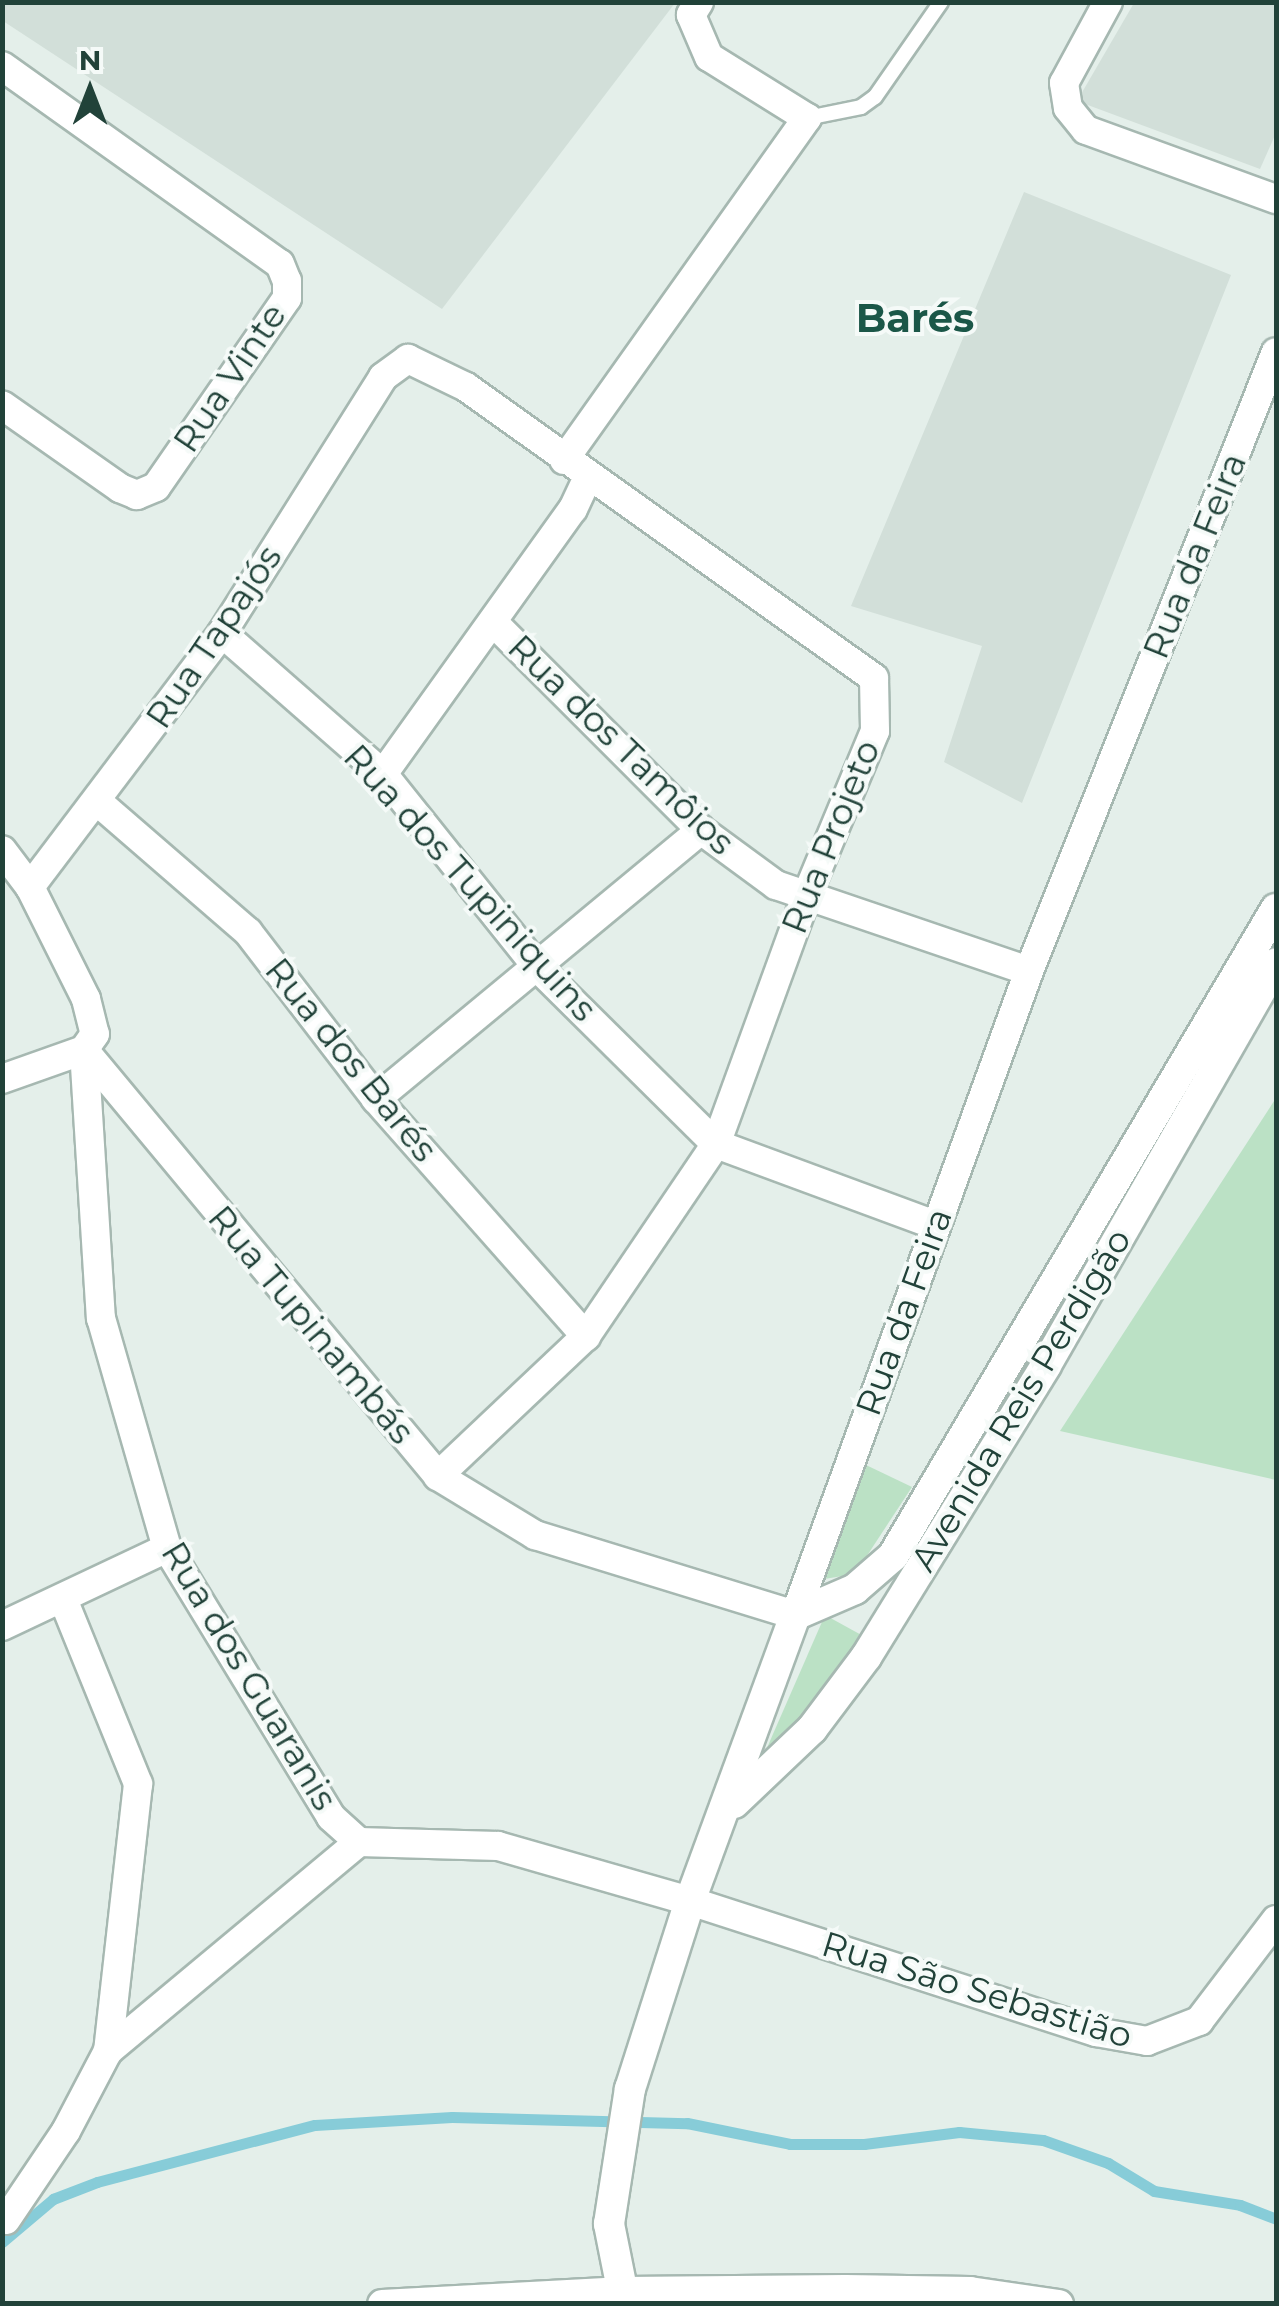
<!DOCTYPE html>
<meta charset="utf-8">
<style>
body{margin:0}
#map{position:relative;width:1279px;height:2306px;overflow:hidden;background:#e4efea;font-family:Montserrat,sans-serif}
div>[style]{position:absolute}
.built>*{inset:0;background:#d2dfd9}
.green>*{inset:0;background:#bbe1c5}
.stream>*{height:11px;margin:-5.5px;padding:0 5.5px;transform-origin:5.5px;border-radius:5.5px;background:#87ccd8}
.roads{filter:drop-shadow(2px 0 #a6b8b1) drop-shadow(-2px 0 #a6b8b1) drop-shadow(0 2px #a6b8b1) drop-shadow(0 -2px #a6b8b1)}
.service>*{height:14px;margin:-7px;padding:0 7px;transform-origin:7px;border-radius:7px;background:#fff}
.minor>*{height:28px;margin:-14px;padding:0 14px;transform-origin:14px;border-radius:14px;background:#fff}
.tertiary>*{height:30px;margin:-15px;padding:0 15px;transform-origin:15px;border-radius:15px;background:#fff}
span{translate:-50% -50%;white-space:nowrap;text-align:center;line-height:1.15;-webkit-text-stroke:8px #f5faf8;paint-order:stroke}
.street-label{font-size:35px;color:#214239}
.quarter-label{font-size:40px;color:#1b5748;font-weight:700}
.frame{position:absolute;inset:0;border:5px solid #214239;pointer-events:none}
.north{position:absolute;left:40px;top:40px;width:100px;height:100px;-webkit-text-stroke:8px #f5faf8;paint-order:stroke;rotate:0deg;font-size:28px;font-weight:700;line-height:40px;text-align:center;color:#214239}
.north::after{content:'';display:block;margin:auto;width:35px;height:45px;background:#214239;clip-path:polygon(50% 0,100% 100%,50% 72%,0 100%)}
</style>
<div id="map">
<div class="built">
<i style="clip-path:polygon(2px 3px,3px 2px,675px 3px,442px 309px,3px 21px)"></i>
<i style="clip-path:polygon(1134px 3px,1276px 3px,1276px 133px,1260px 169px,1077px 101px)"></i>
<i style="clip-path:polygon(1024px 192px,1231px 275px,1022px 803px,944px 762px,982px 646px,851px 606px)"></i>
</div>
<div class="green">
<i style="clip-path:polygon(1276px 1098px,1276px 1480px,1060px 1431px)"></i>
<i style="clip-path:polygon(866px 1465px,912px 1487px,855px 1574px,818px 1580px)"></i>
<i style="clip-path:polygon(825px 1615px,865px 1637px,759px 1766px)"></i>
</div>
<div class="stream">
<i style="left:2px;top:2242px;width:67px;rotate:-40.1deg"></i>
<i style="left:53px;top:2199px;width:47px;rotate:-21.1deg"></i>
<i style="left:97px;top:2182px;width:225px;rotate:-14.7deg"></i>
<i style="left:315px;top:2125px;width:137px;rotate:-3.3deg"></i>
<i style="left:452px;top:2117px;width:235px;rotate:1.5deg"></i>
<i style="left:687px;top:2123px;width:105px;rotate:11.5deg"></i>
<i style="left:790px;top:2144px;width:74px"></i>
<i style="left:864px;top:2144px;width:96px;rotate:-7.2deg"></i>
<i style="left:959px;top:2132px;width:84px;rotate:5.4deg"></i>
<i style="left:1043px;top:2140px;width:69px;rotate:19.5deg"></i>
<i style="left:1108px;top:2163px;width:54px;rotate:31.3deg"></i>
<i style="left:1154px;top:2191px;width:87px;rotate:9.2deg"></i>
<i style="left:1240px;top:2205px;width:39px;rotate:21deg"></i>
</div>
<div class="roads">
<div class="service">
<i style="left:807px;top:118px;width:55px;rotate:-11.5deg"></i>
<i style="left:861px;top:107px;width:17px;rotate:-36deg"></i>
<i style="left:875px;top:97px;width:116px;rotate:-55.2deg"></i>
</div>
<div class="minor">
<i style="left:1108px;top:2px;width:92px;rotate:118.5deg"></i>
<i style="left:1064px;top:83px;width:25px;rotate:81deg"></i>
<i style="left:1068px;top:108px;width:28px;rotate:51deg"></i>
<i style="left:1086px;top:130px;width:202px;rotate:20deg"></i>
<i style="left:2px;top:66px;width:341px;rotate:35.5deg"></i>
<i style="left:280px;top:264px;width:18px;rotate:68deg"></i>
<i style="left:287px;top:281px;width:17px;rotate:90deg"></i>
<i style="left:287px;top:298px;width:230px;rotate:124.7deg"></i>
<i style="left:156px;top:487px;width:21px;rotate:157deg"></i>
<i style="left:137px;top:495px;width:18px;rotate:-158deg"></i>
<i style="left:120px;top:488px;width:144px;rotate:-144.9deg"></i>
<i style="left:564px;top:460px;width:420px;rotate:-54.6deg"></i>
<i style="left:807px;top:118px;width:115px;rotate:-148.1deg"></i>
<i style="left:709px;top:57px;width:46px;rotate:-113.2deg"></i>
<i style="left:691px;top:15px;width:15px;rotate:-58deg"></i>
<i style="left:493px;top:622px;width:294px;rotate:45deg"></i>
<i style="left:701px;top:830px;width:93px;rotate:36.3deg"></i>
<i style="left:776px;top:885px;width:267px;rotate:18.8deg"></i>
<i style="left:222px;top:633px;width:214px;rotate:41.2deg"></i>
<i style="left:383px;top:774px;width:248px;rotate:51.4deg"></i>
<i style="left:538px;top:968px;width:250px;rotate:44.7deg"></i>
<i style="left:716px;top:1144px;width:233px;rotate:20.3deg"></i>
<i style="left:383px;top:774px;width:326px;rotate:-54.4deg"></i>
<i style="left:573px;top:509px;width:35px;rotate:-65deg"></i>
<i style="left:98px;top:802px;width:198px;rotate:40.9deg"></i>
<i style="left:248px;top:932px;width:210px;rotate:52.5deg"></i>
<i style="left:376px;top:1099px;width:317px;rotate:48.5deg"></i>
<i style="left:2px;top:850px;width:46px;rotate:52.9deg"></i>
<i style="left:30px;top:887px;width:125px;rotate:63.4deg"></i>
<i style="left:86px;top:999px;width:36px;rotate:76deg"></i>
<i style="left:95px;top:1034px;width:19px;rotate:125deg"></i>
<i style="left:30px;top:887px;width:318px;rotate:-52.9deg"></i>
<i style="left:222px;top:633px;width:302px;rotate:-57.8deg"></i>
<i style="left:383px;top:377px;width:31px;rotate:-36deg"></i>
<i style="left:408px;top:359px;width:64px;rotate:25.8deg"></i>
<i style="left:466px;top:387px;width:501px;rotate:35.5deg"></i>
<i style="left:874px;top:678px;width:53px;rotate:88.9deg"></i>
<i style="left:875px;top:731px;width:180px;rotate:112.6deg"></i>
<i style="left:806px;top:897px;width:263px;rotate:110deg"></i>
<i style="left:716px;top:1144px;width:232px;rotate:124.1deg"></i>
<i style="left:586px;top:1336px;width:204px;rotate:136.6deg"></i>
<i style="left:84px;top:1050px;width:554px;rotate:50.27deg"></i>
<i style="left:438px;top:1476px;width:114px;rotate:31.3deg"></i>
<i style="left:535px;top:1535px;width:272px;rotate:17.1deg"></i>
<i style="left:795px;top:1615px;width:685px;rotate:-70.03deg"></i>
<i style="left:1029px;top:971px;width:666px;rotate:-68.25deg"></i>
<i style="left:84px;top:1050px;width:269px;rotate:86.4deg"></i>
<i style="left:101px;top:1318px;width:239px;rotate:74deg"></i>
<i style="left:167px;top:1548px;width:315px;rotate:58.6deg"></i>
<i style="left:331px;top:1817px;width:38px;rotate:42deg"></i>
<i style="left:359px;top:1842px;width:139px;rotate:1.6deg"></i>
<i style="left:498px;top:1846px;width:200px;rotate:16deg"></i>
<i style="left:690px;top:1901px;width:427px;rotate:17.9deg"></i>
<i style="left:1096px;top:2032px;width:52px;rotate:10deg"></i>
<i style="left:1147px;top:2041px;width:56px;rotate:-21deg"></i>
<i style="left:1199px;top:2021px;width:127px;rotate:-52.7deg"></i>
<i style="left:2px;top:1079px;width:87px;rotate:-19.5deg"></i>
<i style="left:376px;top:1099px;width:422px;rotate:-39.6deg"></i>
<i style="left:63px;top:1599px;width:200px;rotate:67.9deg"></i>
<i style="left:138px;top:1784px;width:269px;rotate:96.4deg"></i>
<i style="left:2px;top:1626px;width:183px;rotate:-25.3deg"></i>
<i style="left:6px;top:2220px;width:107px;rotate:-56deg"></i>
<i style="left:66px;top:2131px;width:90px;rotate:-62.3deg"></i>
<i style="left:108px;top:2051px;width:327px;rotate:-39.8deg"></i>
<i style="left:382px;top:2304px;width:242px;rotate:-3.1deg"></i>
<i style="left:624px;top:2291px;width:221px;rotate:-0.5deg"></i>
<i style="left:845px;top:2289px;width:125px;rotate:0.9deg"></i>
<i style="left:970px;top:2291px;width:90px;rotate:8.3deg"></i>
</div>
<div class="tertiary">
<i style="left:734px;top:1803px;width:108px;rotate:-43.5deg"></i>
<i style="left:812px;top:1729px;width:90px;rotate:-53.1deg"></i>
<i style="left:866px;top:1657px;width:343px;rotate:-58.3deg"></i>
<i style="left:1046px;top:1365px;width:463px;rotate:-60.2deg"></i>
<i style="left:625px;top:2304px;width:82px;rotate:-101.3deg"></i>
<i style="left:609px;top:2224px;width:137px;rotate:-81.2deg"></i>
<i style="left:630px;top:2089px;width:197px;rotate:-72.3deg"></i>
<i style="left:690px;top:1901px;width:305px;rotate:-69.8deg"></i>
<i style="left:795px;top:1615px;width:65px;rotate:-23.4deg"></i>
<i style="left:855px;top:1589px;width:50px;rotate:-41deg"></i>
<i style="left:893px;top:1556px;width:752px;rotate:-59.38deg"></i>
</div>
</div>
<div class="street-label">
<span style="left:230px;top:378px;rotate:-56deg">Rua Vinte</span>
<span style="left:1195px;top:556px;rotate:-68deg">Rua da Feira</span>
<span style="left:214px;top:637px;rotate:-56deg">Rua Tapajós</span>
<span style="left:621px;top:745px;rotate:44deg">Rua dos Tamôios</span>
<span style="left:831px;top:837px;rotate:-68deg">Rua Projeto</span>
<span style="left:470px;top:883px;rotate:48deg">Rua dos Tupiniquins</span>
<span style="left:351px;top:1060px;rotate:51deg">Rua dos Barés</span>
<span style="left:904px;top:1312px;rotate:-70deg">Rua da Feira</span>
<span style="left:311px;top:1325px;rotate:50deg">Rua Tupinambás</span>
<span style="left:1021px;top:1400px;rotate:-59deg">Avenida Reis Perdigão</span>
<span style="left:249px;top:1676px;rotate:59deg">Rua dos Guaranis</span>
<span style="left:977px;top:1990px;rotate:17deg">Rua São Sebastião</span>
</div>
<div class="quarter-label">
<span style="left:915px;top:318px">Barés</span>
</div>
<div class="frame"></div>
<div class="north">N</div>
</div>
